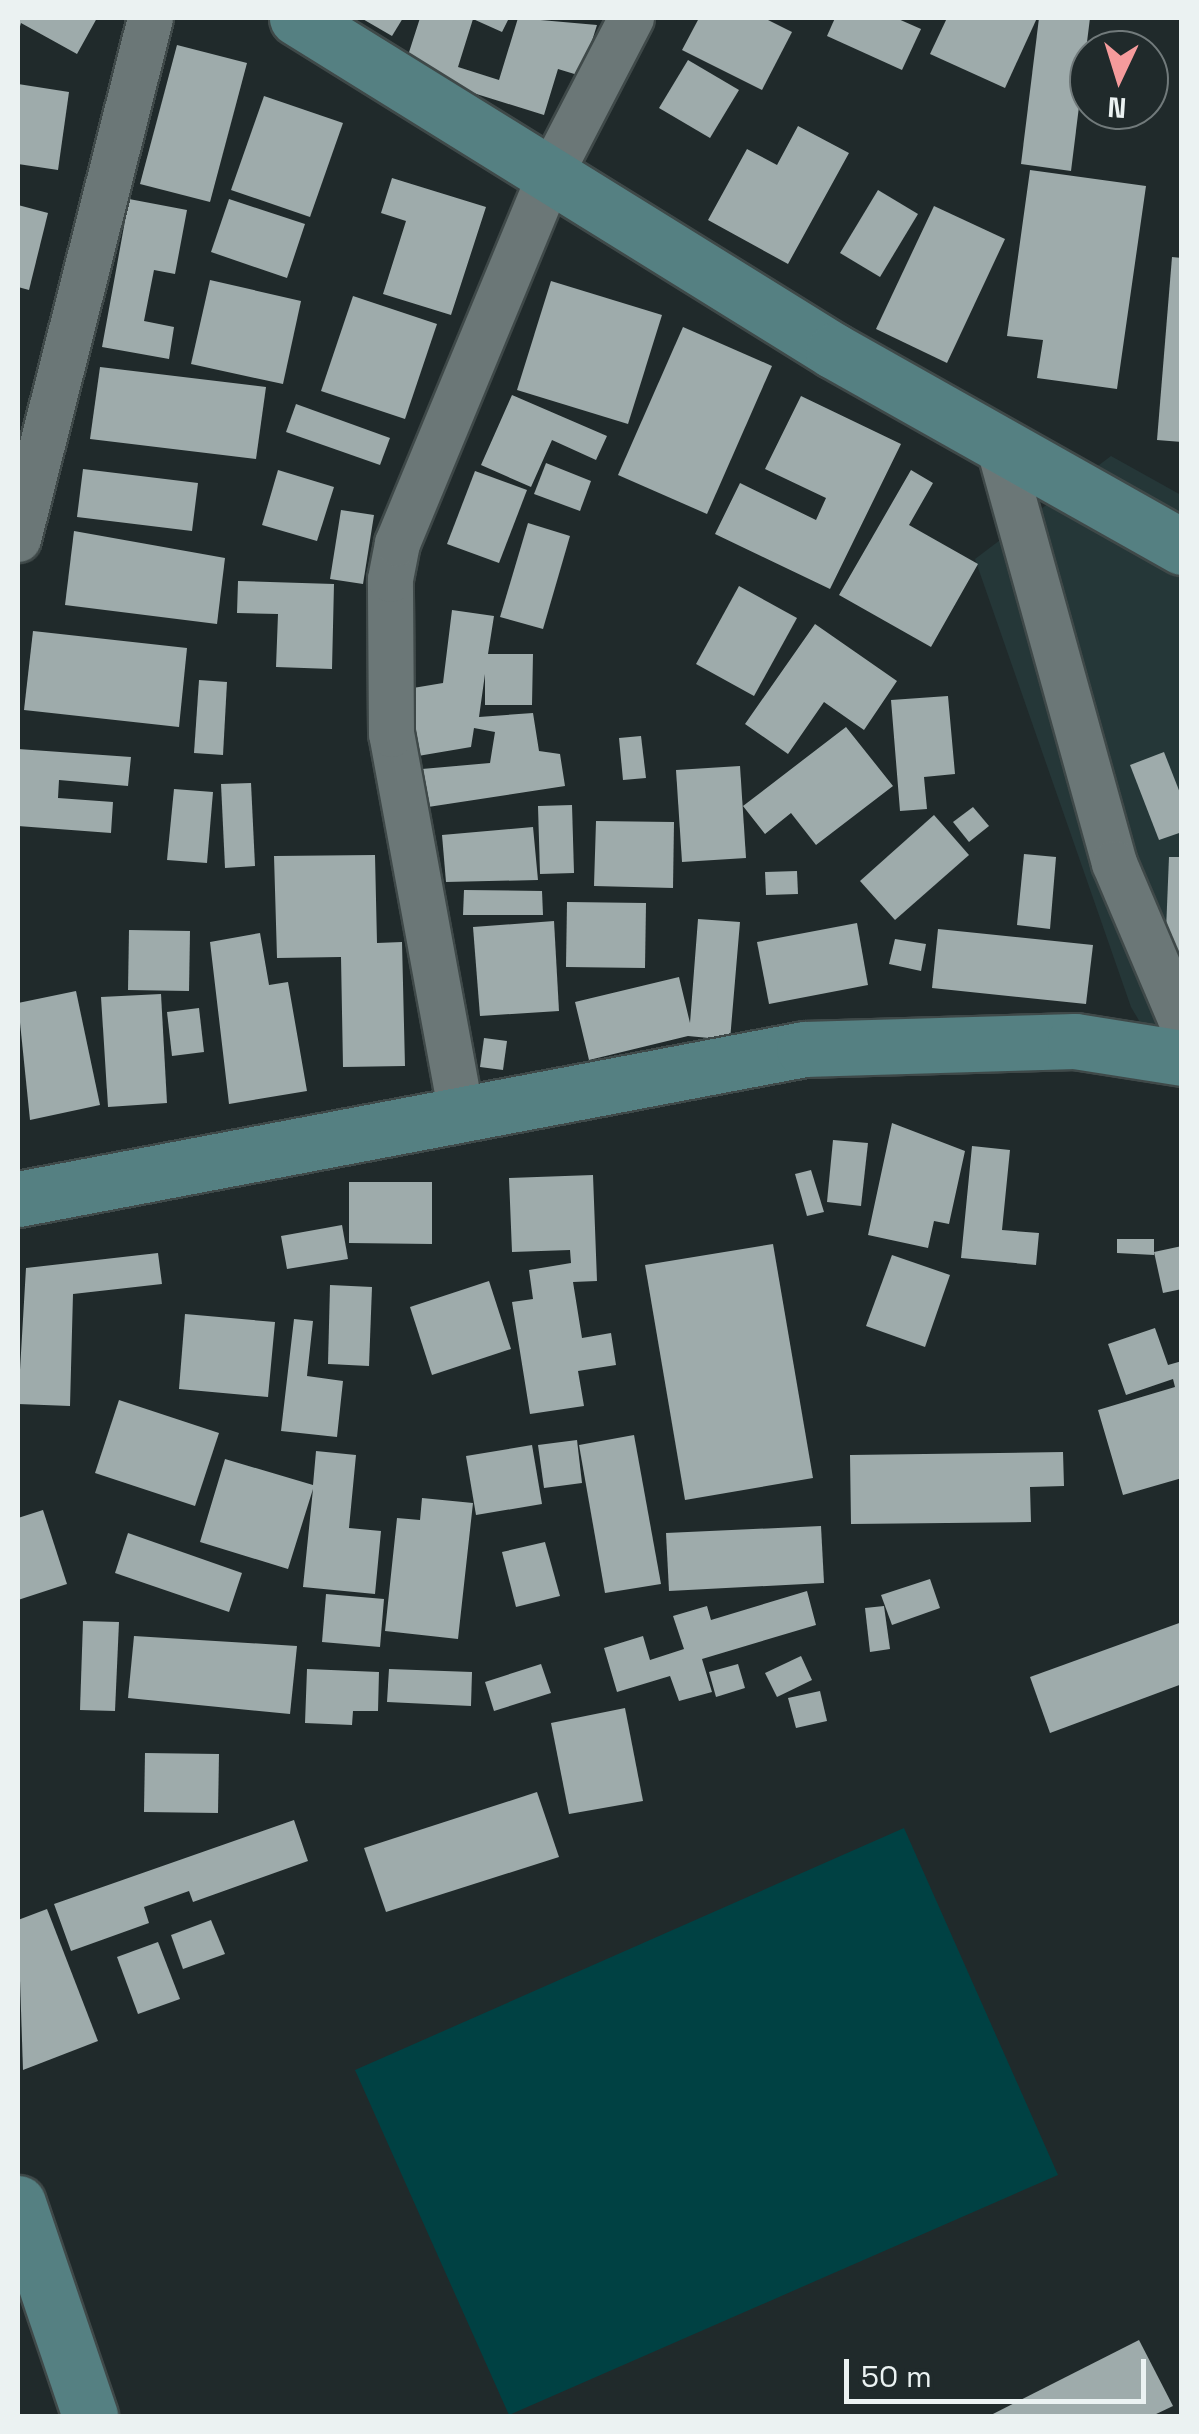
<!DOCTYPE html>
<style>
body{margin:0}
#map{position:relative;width:1199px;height:2434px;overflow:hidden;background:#202a2b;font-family:"Space Grotesk",sans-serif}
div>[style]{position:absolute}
.built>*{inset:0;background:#253738}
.green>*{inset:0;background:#004143}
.building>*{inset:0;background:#9eabab}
.roads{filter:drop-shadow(2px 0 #3f4949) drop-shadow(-2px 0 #3f4949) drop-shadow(0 2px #3f4949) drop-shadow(0 -2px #3f4949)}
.street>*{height:45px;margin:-22.5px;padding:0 22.5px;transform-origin:22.5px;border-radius:22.5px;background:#6b7777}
.secondary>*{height:55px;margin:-27.5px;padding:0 27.5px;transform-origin:27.5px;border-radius:27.5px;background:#558082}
span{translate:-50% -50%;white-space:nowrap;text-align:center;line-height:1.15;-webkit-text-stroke:10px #202a2b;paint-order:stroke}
.frame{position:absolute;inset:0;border:20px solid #ebf2f2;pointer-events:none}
.north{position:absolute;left:1069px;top:30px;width:100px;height:100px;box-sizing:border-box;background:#202a2b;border:2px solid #717a7b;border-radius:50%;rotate:184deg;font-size:28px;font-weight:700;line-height:40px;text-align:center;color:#ebf2f2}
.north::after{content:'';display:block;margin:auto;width:35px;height:45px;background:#f59b9c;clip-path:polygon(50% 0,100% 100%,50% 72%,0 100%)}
.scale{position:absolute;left:844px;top:2359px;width:302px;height:45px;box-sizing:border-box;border:5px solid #ebf2f2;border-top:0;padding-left:12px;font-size:30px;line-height:35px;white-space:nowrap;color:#ebf2f2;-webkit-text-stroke:8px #202a2b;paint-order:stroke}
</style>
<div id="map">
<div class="built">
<i style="clip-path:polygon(1111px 456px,1181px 495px,1181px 1092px,1131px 1007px,975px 559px)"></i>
</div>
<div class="green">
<i style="clip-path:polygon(904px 1828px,1058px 2175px,509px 2415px,355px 2070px)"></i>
</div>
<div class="building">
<i style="clip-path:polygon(18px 18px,97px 18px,77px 54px,21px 23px,18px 33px)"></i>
<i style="clip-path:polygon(361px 18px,403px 18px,392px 36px)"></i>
<i style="clip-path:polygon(420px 18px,509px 18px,502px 32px,473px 19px,458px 67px,499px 80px,518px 18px,597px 25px,581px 76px,558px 69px,544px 115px,403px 71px)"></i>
<i style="clip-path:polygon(699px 18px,764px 18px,792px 32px,762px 90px,682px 50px)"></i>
<i style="clip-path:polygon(835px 18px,896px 18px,921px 29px,902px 70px,827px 36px)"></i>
<i style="clip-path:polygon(947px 18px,1037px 18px,1005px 88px,930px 54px)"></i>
<i style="clip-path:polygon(1039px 18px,1090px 18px,1071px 171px,1021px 164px)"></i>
<i style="clip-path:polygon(177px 45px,247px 63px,210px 202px,140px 184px)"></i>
<i style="clip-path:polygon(688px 60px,739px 90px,710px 138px,659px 108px)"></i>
<i style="clip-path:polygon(18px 84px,69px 92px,58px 170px,18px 164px)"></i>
<i style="clip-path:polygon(264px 96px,343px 123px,310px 217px,231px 190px)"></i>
<i style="clip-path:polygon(798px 126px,849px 153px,788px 264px,708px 220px,747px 149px,777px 165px)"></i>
<i style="clip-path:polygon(1030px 170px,1146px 186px,1117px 389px,1037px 378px,1043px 340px,1007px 336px)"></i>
<i style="clip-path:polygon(392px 178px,486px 207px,451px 315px,383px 294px,406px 221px,381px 213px)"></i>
<i style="clip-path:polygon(878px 190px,918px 214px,880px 277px,840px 253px)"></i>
<i style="clip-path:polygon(129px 199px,187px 210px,175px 274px,154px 270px,144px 321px,174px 327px,169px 359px,102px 347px)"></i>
<i style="clip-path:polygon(229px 199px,305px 224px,287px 278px,211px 252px)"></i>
<i style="clip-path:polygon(18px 205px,48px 213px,29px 290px,18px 287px)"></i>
<i style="clip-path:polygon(934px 206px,1005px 239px,947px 363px,876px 329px)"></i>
<i style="clip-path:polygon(1172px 257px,1182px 258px,1182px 442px,1157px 440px)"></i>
<i style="clip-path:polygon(210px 280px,301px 301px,283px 384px,191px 364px)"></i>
<i style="clip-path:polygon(551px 281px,662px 315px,628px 424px,517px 390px)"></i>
<i style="clip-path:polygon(353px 296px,437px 324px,405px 419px,321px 391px)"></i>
<i style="clip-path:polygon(683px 327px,772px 366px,707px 514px,618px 475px)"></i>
<i style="clip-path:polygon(100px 367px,266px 387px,256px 459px,90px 439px)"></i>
<i style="clip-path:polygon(512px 395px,607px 436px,596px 460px,552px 440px,531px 487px,481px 465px)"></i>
<i style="clip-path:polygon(801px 396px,901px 444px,830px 589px,715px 534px,740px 483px,816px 520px,826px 498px,765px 469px)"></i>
<i style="clip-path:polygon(296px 404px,390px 438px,380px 465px,286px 432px)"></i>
<i style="clip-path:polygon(546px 463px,591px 481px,580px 511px,534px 494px)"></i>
<i style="clip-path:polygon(83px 469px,198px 483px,192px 531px,77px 517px)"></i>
<i style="clip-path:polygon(278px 470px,334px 487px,317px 541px,262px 525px)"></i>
<i style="clip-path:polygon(911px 470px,933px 483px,909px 525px,978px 564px,931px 647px,839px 595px)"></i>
<i style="clip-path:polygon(475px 471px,527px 490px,499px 563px,447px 544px)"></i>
<i style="clip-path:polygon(341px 510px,374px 515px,363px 584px,330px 579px)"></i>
<i style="clip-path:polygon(528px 523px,570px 536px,543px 629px,500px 617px)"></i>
<i style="clip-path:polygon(74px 531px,225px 558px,217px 624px,65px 605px)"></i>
<i style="clip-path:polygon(238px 581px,334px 584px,332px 669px,276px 667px,278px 614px,237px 613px)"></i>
<i style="clip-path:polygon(739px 586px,797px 618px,754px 696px,696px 664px)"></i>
<i style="clip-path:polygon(452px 610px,494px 616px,488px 654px,533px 654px,532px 705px,485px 705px,485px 674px,479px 717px,533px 713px,539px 751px,560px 754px,565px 786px,428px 807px,422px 769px,490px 763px,495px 732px,474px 728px,471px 747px,412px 757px,407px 689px,443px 683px)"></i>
<i style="clip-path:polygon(815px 624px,897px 681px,864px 730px,824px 702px,788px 754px,745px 724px)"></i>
<i style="clip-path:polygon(33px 631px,187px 648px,179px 727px,24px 710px)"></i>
<i style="clip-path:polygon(199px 680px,227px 682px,223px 755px,194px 753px)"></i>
<i style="clip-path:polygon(948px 696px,955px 774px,924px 777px,927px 809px,900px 811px,891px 700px)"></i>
<i style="clip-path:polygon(846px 727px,893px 786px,816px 845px,791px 813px,765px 834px,743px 806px)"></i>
<i style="clip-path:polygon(641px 736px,646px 778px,623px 780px,619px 738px)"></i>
<i style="clip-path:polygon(18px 749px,131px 757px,128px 786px,59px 780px,58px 798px,113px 802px,111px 833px,18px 826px)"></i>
<i style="clip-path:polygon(1164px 752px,1182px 798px,1182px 832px,1159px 840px,1130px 765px)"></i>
<i style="clip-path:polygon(740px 766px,746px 858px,682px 862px,676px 770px)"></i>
<i style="clip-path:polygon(251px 783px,255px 866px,225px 868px,221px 784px)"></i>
<i style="clip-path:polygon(174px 789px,213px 792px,207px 863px,167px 860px)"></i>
<i style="clip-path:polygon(572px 805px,574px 873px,540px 874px,538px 806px)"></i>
<i style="clip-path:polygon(973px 807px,989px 826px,969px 842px,953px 822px)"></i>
<i style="clip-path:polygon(934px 815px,969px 855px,895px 920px,860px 881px)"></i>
<i style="clip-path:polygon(596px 821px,674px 822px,673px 888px,594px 886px)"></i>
<i style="clip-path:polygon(533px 827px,538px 880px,446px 882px,442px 835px)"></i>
<i style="clip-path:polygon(1024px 854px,1056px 857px,1050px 929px,1017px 925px)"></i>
<i style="clip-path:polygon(375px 855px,377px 943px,402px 942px,405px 1066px,343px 1067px,341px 957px,277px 958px,274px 856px)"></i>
<i style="clip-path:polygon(1169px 857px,1182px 857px,1182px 980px,1164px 980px)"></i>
<i style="clip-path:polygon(797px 871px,798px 894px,766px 895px,765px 872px)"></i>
<i style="clip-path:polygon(464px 890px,542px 891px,543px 915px,463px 915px)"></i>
<i style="clip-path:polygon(567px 902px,646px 903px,645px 968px,566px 967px)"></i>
<i style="clip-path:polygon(698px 919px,740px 922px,730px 1040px,688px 1036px,589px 1060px,575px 1002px,679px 977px,690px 1023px)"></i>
<i style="clip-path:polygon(554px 921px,559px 1011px,480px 1016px,473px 927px)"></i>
<i style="clip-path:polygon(857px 923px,868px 985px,769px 1004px,757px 942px)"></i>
<i style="clip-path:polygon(938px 929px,1093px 945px,1086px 1004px,932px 988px)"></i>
<i style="clip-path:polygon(129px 930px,190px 931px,189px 991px,128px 990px)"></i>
<i style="clip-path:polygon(260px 933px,269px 985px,288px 982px,307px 1091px,229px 1104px,210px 942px)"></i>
<i style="clip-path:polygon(895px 939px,926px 944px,921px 971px,889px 964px)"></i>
<i style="clip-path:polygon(76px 991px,100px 1105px,30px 1120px,18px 1003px)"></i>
<i style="clip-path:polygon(161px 994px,167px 1103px,108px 1107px,101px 997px)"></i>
<i style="clip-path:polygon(199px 1008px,204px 1052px,172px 1056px,167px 1012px)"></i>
<i style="clip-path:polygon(484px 1038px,507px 1041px,503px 1070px,480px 1067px)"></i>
<i style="clip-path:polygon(892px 1123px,965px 1151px,949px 1224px,934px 1221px,928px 1248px,868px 1235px)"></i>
<i style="clip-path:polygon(833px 1140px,868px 1143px,861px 1206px,827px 1202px)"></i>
<i style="clip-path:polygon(972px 1146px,1010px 1150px,1002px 1230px,1039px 1233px,1036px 1265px,961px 1258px)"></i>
<i style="clip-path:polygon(811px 1170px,824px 1212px,807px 1216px,795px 1174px)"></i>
<i style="clip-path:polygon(593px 1175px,597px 1281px,573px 1282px,582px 1338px,611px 1333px,616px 1365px,578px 1371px,584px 1406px,530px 1414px,512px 1302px,533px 1299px,529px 1270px,571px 1263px,570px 1250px,512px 1252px,509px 1178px)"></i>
<i style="clip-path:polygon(349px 1182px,432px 1182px,432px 1244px,349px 1243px)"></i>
<i style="clip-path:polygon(342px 1225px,348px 1259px,287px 1269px,281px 1236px)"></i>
<i style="clip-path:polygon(1117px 1239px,1154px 1239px,1154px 1255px,1117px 1253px)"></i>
<i style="clip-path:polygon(773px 1244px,813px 1478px,685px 1500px,645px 1265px)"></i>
<i style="clip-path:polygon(1182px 1246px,1182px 1289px,1163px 1293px,1154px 1252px)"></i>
<i style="clip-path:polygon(158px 1253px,162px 1284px,73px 1294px,70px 1406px,18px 1404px,26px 1268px)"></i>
<i style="clip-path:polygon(892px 1255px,950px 1275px,925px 1347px,866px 1326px)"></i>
<i style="clip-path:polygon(489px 1281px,511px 1349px,432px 1375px,410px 1307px)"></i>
<i style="clip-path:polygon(330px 1285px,372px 1287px,369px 1366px,328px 1364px)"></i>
<i style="clip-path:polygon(185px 1314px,275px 1322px,268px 1397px,179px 1389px)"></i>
<i style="clip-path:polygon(294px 1319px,313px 1321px,307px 1376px,343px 1381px,337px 1437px,281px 1431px)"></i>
<i style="clip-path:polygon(1155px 1328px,1168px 1365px,1182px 1361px,1182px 1478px,1123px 1495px,1098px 1410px,1175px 1387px,1173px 1379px,1126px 1395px,1108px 1344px)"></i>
<i style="clip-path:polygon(119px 1400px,219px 1433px,195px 1506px,95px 1473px)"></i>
<i style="clip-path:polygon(634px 1435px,661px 1584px,605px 1593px,579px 1445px)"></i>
<i style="clip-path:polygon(577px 1440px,582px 1483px,544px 1488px,538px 1445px)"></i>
<i style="clip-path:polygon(532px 1445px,542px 1504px,476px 1515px,466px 1456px)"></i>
<i style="clip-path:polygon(316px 1451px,356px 1455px,349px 1528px,381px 1531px,375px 1594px,303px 1587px,313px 1489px,288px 1569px,200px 1542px,225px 1459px,313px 1485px)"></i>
<i style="clip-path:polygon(1063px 1452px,1064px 1486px,1030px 1487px,1031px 1522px,851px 1524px,850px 1455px)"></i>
<i style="clip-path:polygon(422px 1498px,473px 1503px,458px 1639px,385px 1631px,397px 1518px,420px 1520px)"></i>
<i style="clip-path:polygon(43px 1510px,67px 1584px,18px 1600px,18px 1518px)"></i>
<i style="clip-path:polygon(821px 1526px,824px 1583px,669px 1591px,666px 1533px)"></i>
<i style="clip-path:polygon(128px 1533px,242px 1573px,229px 1612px,115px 1573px)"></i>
<i style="clip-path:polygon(545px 1542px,560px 1596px,516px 1607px,502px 1552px)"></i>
<i style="clip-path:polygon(930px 1579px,940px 1608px,892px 1625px,881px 1595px)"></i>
<i style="clip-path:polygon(807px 1591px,816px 1625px,702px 1659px,712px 1692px,679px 1701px,670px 1676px,617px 1692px,604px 1648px,643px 1636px,650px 1660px,684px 1649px,673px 1616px,707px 1606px,711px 1620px)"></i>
<i style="clip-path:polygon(326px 1594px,384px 1599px,380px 1647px,322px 1642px)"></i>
<i style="clip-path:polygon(884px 1606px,890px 1649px,870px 1652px,865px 1608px)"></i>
<i style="clip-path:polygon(83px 1621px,119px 1622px,115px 1711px,80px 1710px)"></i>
<i style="clip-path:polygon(1182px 1622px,1182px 1684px,1050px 1733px,1030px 1677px)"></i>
<i style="clip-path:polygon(134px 1636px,297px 1646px,290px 1714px,128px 1698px)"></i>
<i style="clip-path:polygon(801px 1656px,812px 1680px,777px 1697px,765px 1673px)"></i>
<i style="clip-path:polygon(541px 1664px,551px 1693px,494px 1711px,485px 1682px)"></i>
<i style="clip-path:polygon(738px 1664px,745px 1688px,716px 1697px,709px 1672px)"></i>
<i style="clip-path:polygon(307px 1669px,379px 1672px,378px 1711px,353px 1711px,352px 1725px,305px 1723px)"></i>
<i style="clip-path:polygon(389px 1669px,472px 1672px,471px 1706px,387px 1702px)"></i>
<i style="clip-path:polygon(820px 1691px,827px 1721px,796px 1728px,788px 1698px)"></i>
<i style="clip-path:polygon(625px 1708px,643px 1801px,569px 1814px,551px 1723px)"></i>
<i style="clip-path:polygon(145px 1753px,219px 1754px,218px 1813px,144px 1812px)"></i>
<i style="clip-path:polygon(537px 1792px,559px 1857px,386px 1912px,364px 1848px)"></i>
<i style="clip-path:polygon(294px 1820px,308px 1861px,193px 1902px,189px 1891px,144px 1907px,149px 1923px,71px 1951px,54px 1904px)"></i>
<i style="clip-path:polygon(47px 1909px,98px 2041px,23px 2070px,18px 1920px)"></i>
<i style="clip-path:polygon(211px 1920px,225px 1954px,183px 1969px,171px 1935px)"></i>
<i style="clip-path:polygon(158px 1942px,180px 1999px,138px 2014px,117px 1957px)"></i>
<i style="clip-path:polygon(1139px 2340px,1173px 2406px,1152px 2416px,989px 2416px)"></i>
</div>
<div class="roads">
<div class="street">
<i style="left:997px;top:441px;width:438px;rotate:74.5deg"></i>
<i style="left:1114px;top:863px;width:174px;rotate:67deg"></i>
<i style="left:18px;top:539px;width:537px;rotate:-75.78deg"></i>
<i style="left:461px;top:1114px;width:386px;rotate:-100.4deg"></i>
<i style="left:391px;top:734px;width:155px;rotate:-90.4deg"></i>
<i style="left:390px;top:579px;width:37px;rotate:-79deg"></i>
<i style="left:397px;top:543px;width:399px;rotate:-67.5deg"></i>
<i style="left:550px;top:174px;width:176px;rotate:-62.6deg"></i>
</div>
<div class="secondary">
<i style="left:297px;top:18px;width:632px;rotate:31.8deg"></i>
<i style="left:834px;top:351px;width:399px;rotate:29.4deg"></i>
<i style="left:18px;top:1199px;width:800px;rotate:-10.8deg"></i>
<i style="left:804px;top:1049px;width:271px;rotate:-1.7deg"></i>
<i style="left:1075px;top:1041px;width:108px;rotate:9deg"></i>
<i style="left:18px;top:2203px;width:225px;rotate:71.3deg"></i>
</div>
</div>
<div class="frame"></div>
<div class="north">N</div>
<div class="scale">50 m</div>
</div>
